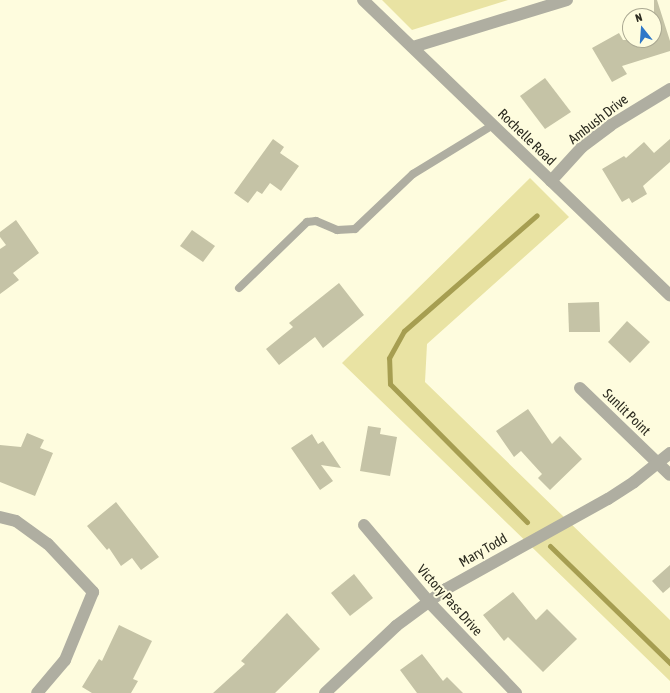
<!DOCTYPE html>
<style>
body{margin:0}
#map{position:relative;width:670px;height:693px;overflow:hidden;background:#fefcde;font-family:"Asap Condensed",sans-serif}
div>[style]{position:absolute}
.green>*{inset:0;background:#e9e3a3}
.stream>*{height:5px;margin:-2.5px;padding:0 2.5px;transform-origin:2.5px;border-radius:2.5px;background:#a69e51}
.building>*{inset:0;background:#c5c3a6}
.lane>*{height:8px;margin:-4px;padding:0 4px;transform-origin:4px;border-radius:4px;background:#afaea1}
.street>*{height:12px;margin:-6px;padding:0 6px;transform-origin:6px;border-radius:6px;background:#afaea1}
span{translate:-50% -50%;white-space:nowrap;text-align:center;line-height:1.15;-webkit-text-stroke:4px #fefcde;paint-order:stroke}
.street-label{font-size:14px;color:#2b2a1f}
.north{position:absolute;left:622px;top:8px;width:40px;height:40px;box-sizing:border-box;background:#fefcde;border:1px solid #aaa892;border-radius:50%;rotate:343deg;font-size:11px;font-weight:700;line-height:16px;text-align:center;color:#2b2a1f}
.north::after{content:'';display:block;margin:auto;width:14px;height:18px;background:#2e77c8;clip-path:polygon(50% 0,100% 100%,50% 72%,0 100%)}
</style>
<div id="map">
<div class="green">
<i style="clip-path:polygon(382px 0,508px 0,412px 30px)"></i>
<i style="clip-path:polygon(530px 178px,569px 217px,427px 344px,425px 382px,670px 620px,670px 681px,342px 363px)"></i>
</div>
<div class="stream">
<i style="left:527px;top:522px;width:194px;rotate:-134.8deg"></i>
<i style="left:390px;top:384px;width:26px;rotate:-92deg"></i>
<i style="left:389px;top:358px;width:31px;rotate:-61deg"></i>
<i style="left:404px;top:331px;width:176px;rotate:-41.1deg"></i>
<i style="left:550px;top:546px;width:168px;rotate:44.3deg"></i>
</div>
<div class="building">
<i style="clip-path:polygon(654px 0,657px 0,670px 41px,670px 51px,622px 66px,627px 74px,612px 82px,592px 48px,619px 33px,623px 40px,654px 40px)"></i>
<i style="clip-path:polygon(545px 78px,571px 112px,545px 129px,520px 96px)"></i>
<i style="clip-path:polygon(273px 139px,284px 147px,280px 153px,299px 166px,281px 191px,270px 183px,262px 194px,257px 191px,248px 203px,234px 193px)"></i>
<i style="clip-path:polygon(670px 139px,670px 162px,643px 186px,647px 194px,632px 203px,629px 198px,622px 202px,602px 169px,624px 156px,626px 158px,644px 142px,654px 153px)"></i>
<i style="clip-path:polygon(16px 220px,39px 253px,13px 273px,19px 280px,0 294px,0 249px,6px 245px,0 237px,0 232px)"></i>
<i style="clip-path:polygon(192px 230px,215px 246px,203px 262px,180px 246px)"></i>
<i style="clip-path:polygon(339px 283px,364px 315px,323px 348px,315px 337px,279px 365px,266px 349px,293px 327px,289px 323px)"></i>
<i style="clip-path:polygon(599px 302px,600px 332px,569px 332px,568px 303px)"></i>
<i style="clip-path:polygon(627px 321px,650px 342px,630px 363px,608px 342px)"></i>
<i style="clip-path:polygon(528px 409px,552px 444px,560px 436px,582px 459px,550px 490px,538px 478px,542px 474px,521px 451px,514px 457px,496px 431px)"></i>
<i style="clip-path:polygon(368px 426px,381px 428px,380px 434px,397px 437px,390px 476px,360px 471px)"></i>
<i style="clip-path:polygon(27px 433px,44px 440px,40px 448px,53px 453px,35px 496px,0 482px,0 445px,21px 447px)"></i>
<i style="clip-path:polygon(312px 434px,318px 444px,323px 441px,341px 468px,321px 465px,333px 481px,320px 490px,291px 448px)"></i>
<i style="clip-path:polygon(116px 502px,159px 557px,141px 570px,132px 558px,121px 566px,109px 548px,107px 550px,87px 526px)"></i>
<i style="clip-path:polygon(670px 565px,670px 587px,663px 593px,652px 581px)"></i>
<i style="clip-path:polygon(354px 574px,373px 598px,350px 616px,331px 593px)"></i>
<i style="clip-path:polygon(513px 592px,536px 620px,547px 609px,577px 639px,543px 672px,508px 637px,504px 641px,483px 615px)"></i>
<i style="clip-path:polygon(287px 613px,320px 649px,275px 693px,213px 693px,245px 664px,241px 661px)"></i>
<i style="clip-path:polygon(119px 625px,152px 641px,133px 679px,138px 681px,131px 693px,92px 693px,82px 687px,99px 659px,102px 661px)"></i>
<i style="clip-path:polygon(422px 654px,443px 681px,447px 677px,463px 693px,417px 693px,400px 670px)"></i>
</div>
<div class="lane">
<i style="left:239px;top:288px;width:95px;rotate:-44.1deg"></i>
<i style="left:307px;top:222px;width:9px;rotate:-6deg"></i>
<i style="left:316px;top:221px;width:23px;rotate:23deg"></i>
<i style="left:337px;top:230px;width:18px;rotate:-3deg"></i>
<i style="left:355px;top:229px;width:80px;rotate:-43.5deg"></i>
<i style="left:413px;top:174px;width:94px;rotate:-31.5deg"></i>
</div>
<div class="street">
<i style="left:363px;top:0;width:426px;rotate:43.9deg"></i>
<i style="left:413px;top:47px;width:161px;rotate:-17deg"></i>
<i style="left:551px;top:181px;width:46px;rotate:-47.6deg"></i>
<i style="left:582px;top:147px;width:36px;rotate:-37deg"></i>
<i style="left:611px;top:125px;width:69px;rotate:-31.4deg"></i>
<i style="left:580px;top:388px;width:125px;rotate:44deg"></i>
<i style="left:0;top:517px;width:16px;rotate:14deg"></i>
<i style="left:16px;top:521px;width:39px;rotate:36deg"></i>
<i style="left:48px;top:544px;width:66px;rotate:46.8deg"></i>
<i style="left:93px;top:592px;width:74px;rotate:112.4deg"></i>
<i style="left:65px;top:660px;width:43px;rotate:130.3deg"></i>
<i style="left:364px;top:525px;width:101px;rotate:49.8deg"></i>
<i style="left:429px;top:602px;width:126px;rotate:46.3deg"></i>
<i style="left:325px;top:693px;width:98px;rotate:-43.3deg"></i>
<i style="left:396px;top:626px;width:62px;rotate:-36.5deg"></i>
<i style="left:446px;top:589px;width:185px;rotate:-29.1deg"></i>
<i style="left:608px;top:499px;width:31px;rotate:-33deg"></i>
<i style="left:634px;top:482px;width:46px;rotate:-38.9deg"></i>
</div>
<div class="street-label">
<span style="left:598px;top:119px;rotate:-38deg">Ambush Drive</span>
<span style="left:527px;top:137px;rotate:44deg">Rochelle Road</span>
<span style="left:627px;top:412px;rotate:44deg">Sunlit Point</span>
<span style="left:483px;top:550px;rotate:-30deg">Mary Todd</span>
<span style="left:450px;top:600px;rotate:48deg">Victory Pass Drive</span>
</div>
<div class="north">N</div>
</div>
